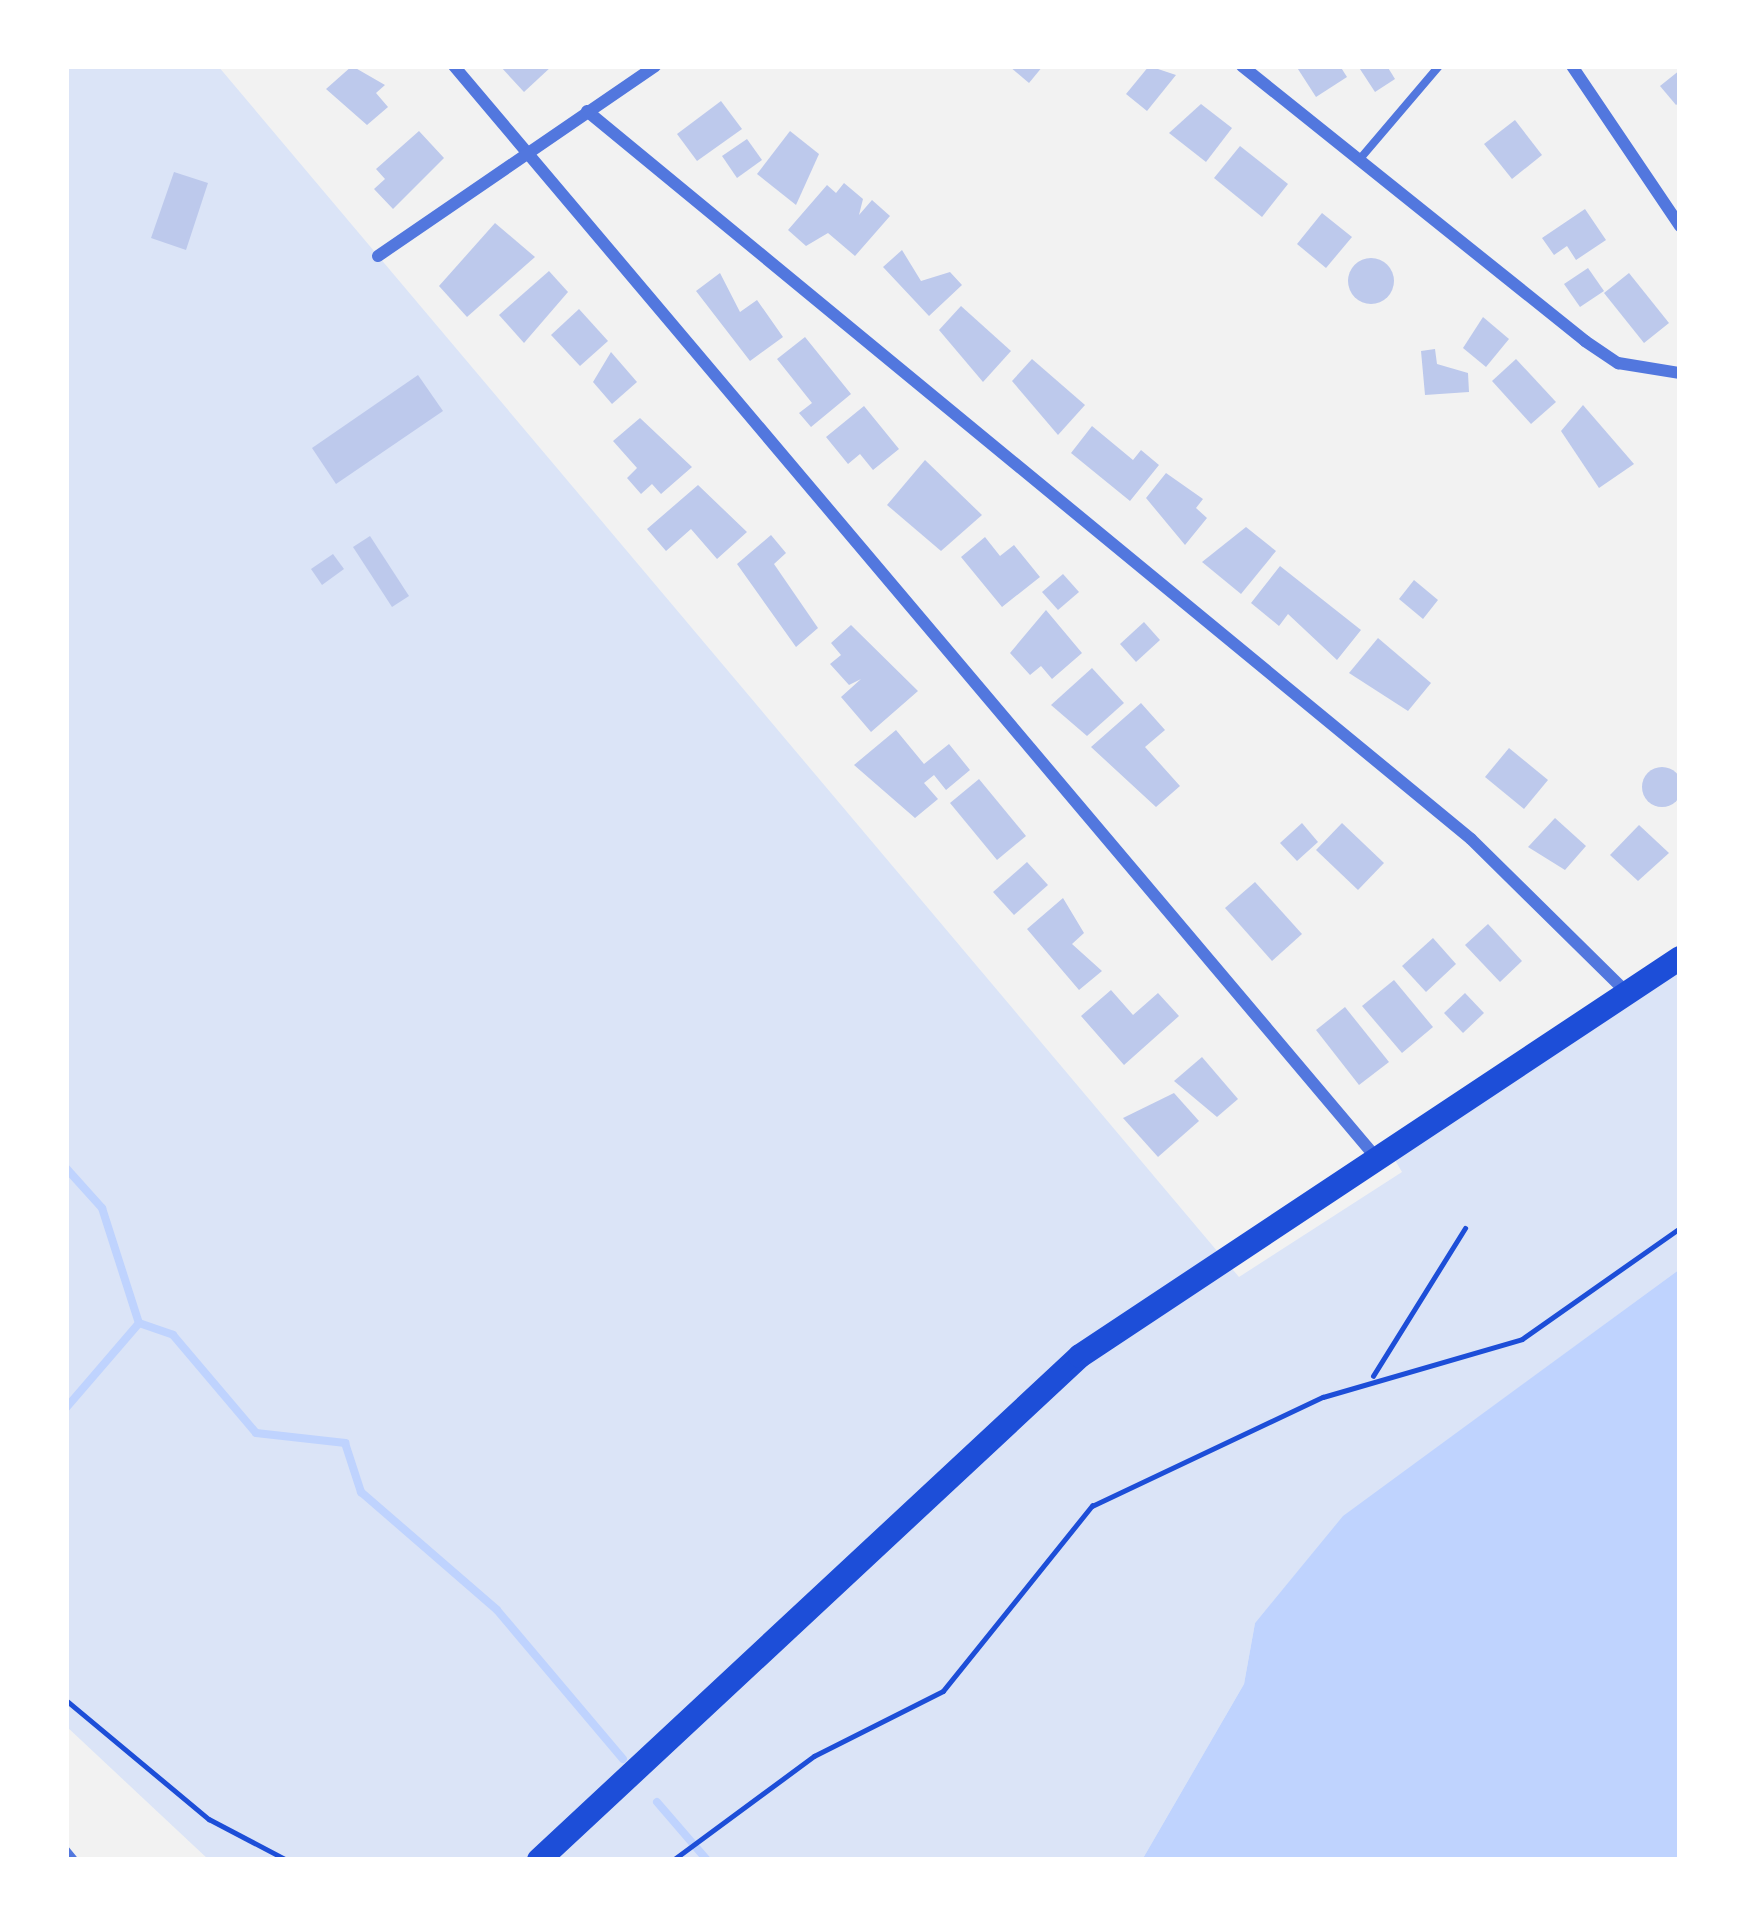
<!DOCTYPE html>
<style>
body{margin:0}
#map{position:relative;width:1746px;height:1926px;overflow:hidden;background:#f2f2f2;font-family:Overpass,sans-serif}
div>[style]{position:absolute}
.green>*{inset:0;background:#dbe4f7}
.water>*{inset:0;background:#bfd3fe}
.stream>*{height:8px;margin:-4px;padding:0 4px;transform-origin:4px;border-radius:4px;background:#bfd3fe}
.building>*{inset:0;background:#bdc9ec}
.round{border-radius:50%}
.path>*{height:4.5px;margin:-2.25px;padding:0 2.25px;transform-origin:2.25px;border-radius:2.25px;background:#1d4ed8}
.service>*{height:8px;margin:-4px;padding:0 4px;transform-origin:4px;border-radius:4px;background:#5277de}
.minor>*{height:12px;margin:-6px;padding:0 6px;transform-origin:6px;border-radius:6px;background:#5277de}
.secondary>*{height:24px;margin:-12px;padding:0 12px;transform-origin:12px;border-radius:12px;background:#1d4ed8}
span{translate:-50% -50%;white-space:nowrap;text-align:center;line-height:1.15;-webkit-text-stroke:9px #fff;paint-order:stroke}
.frame{position:absolute;inset:0;border:69px solid #fff;pointer-events:none}
</style>
<div id="map">
<div class="green">
<i style="clip-path:polygon(66px 66px,218px 66px,1239px 1277px,1402px 1172px,1392px 1155px,1680px 969px,1680px 1269px,1343px 1517px,1255px 1623px,1244px 1684px,1142px 1860px,209px 1860px,66px 1726px)"></i>
</div>
<div class="water">
<i style="clip-path:polygon(1680px 1269px,1680px 1860px,1142px 1860px,1244px 1684px,1255px 1623px,1343px 1516px)"></i>
</div>
<div class="stream">
<i style="left:66px;top:1168px;width:54px;rotate:48deg"></i>
<i style="left:102px;top:1208px;width:121px;rotate:72.2deg"></i>
<i style="left:139px;top:1323px;width:36px;rotate:19deg"></i>
<i style="left:173px;top:1335px;width:128px;rotate:49.7deg"></i>
<i style="left:256px;top:1433px;width:90px;rotate:6.4deg"></i>
<i style="left:345px;top:1443px;width:52px;rotate:71.9deg"></i>
<i style="left:361px;top:1492px;width:180px;rotate:40.9deg"></i>
<i style="left:497px;top:1610px;width:195px;rotate:49.8deg"></i>
<i style="left:66px;top:1408px;width:112px;rotate:-49.3deg"></i>
<i style="left:657px;top:1802px;width:77px;rotate:49.2deg"></i>
</div>
<div class="building">
<i style="clip-path:polygon(352px 66px,385px 85px,376px 93px,388px 107px,367px 125px,326px 89px)"></i>
<i style="clip-path:polygon(500px 66px,552px 66px,524px 92px)"></i>
<i style="clip-path:polygon(1009px 66px,1043px 66px,1029px 83px)"></i>
<i style="clip-path:polygon(1149px 66px,1176px 75px,1147px 111px,1126px 94px)"></i>
<i style="clip-path:polygon(1296px 66px,1340px 66px,1347px 77px,1316px 97px)"></i>
<i style="clip-path:polygon(1358px 66px,1387px 66px,1395px 79px,1375px 92px)"></i>
<i style="clip-path:polygon(1680px 70px,1680px 102px,1676px 105px,1660px 86px)"></i>
<i style="clip-path:polygon(721px 101px,742px 129px,697px 161px,677px 134px)"></i>
<i style="clip-path:polygon(1201px 104px,1232px 128px,1206px 162px,1169px 133px)"></i>
<i style="clip-path:polygon(1515px 120px,1542px 155px,1512px 179px,1484px 144px)"></i>
<i style="clip-path:polygon(419px 131px,444px 158px,393px 209px,374px 189px,385px 179px,376px 169px)"></i>
<i style="clip-path:polygon(790px 131px,819px 154px,796px 205px,757px 174px)"></i>
<i style="clip-path:polygon(747px 139px,762px 160px,737px 178px,722px 156px)"></i>
<i style="clip-path:polygon(1240px 146px,1288px 184px,1262px 217px,1214px 178px)"></i>
<i style="clip-path:polygon(174px 172px,208px 183px,186px 250px,151px 238px)"></i>
<i style="clip-path:polygon(844px 183px,863px 199px,859px 215px,872px 200px,890px 216px,855px 256px,828px 233px,806px 246px,788px 230px,827px 185px,836px 193px)"></i>
<i style="clip-path:polygon(1585px 209px,1606px 240px,1576px 260px,1567px 246px,1554px 255px,1542px 238px)"></i>
<i style="clip-path:polygon(1322px 213px,1352px 237px,1326px 268px,1297px 244px)"></i>
<i style="clip-path:polygon(495px 223px,535px 257px,467px 317px,439px 286px)"></i>
<i style="clip-path:polygon(902px 250px,921px 281px,950px 272px,962px 285px,929px 316px,883px 267px)"></i>
<i class="round" style="left:1348px;top:258px;width:46px;height:46px"></i>
<i style="clip-path:polygon(1588px 268px,1604px 291px,1580px 307px,1564px 284px)"></i>
<i style="clip-path:polygon(549px 271px,568px 292px,524px 343px,499px 315px)"></i>
<i style="clip-path:polygon(720px 273px,740px 312px,757px 300px,783px 337px,750px 361px,696px 291px)"></i>
<i style="clip-path:polygon(1629px 273px,1669px 323px,1644px 343px,1604px 293px)"></i>
<i style="clip-path:polygon(961px 306px,1011px 351px,983px 382px,939px 330px)"></i>
<i style="clip-path:polygon(579px 309px,608px 341px,580px 366px,551px 335px)"></i>
<i style="clip-path:polygon(1483px 317px,1509px 339px,1486px 367px,1463px 348px)"></i>
<i style="clip-path:polygon(805px 337px,851px 394px,811px 427px,799px 413px,812px 403px,777px 359px)"></i>
<i style="clip-path:polygon(1435px 349px,1437px 364px,1468px 373px,1469px 392px,1425px 395px,1421px 351px)"></i>
<i style="clip-path:polygon(611px 352px,637px 382px,612px 404px,593px 382px)"></i>
<i style="clip-path:polygon(1032px 359px,1085px 405px,1058px 435px,1012px 381px)"></i>
<i style="clip-path:polygon(1516px 359px,1556px 402px,1531px 424px,1492px 381px)"></i>
<i style="clip-path:polygon(418px 375px,443px 411px,336px 484px,312px 448px)"></i>
<i style="clip-path:polygon(1583px 405px,1634px 464px,1599px 488px,1561px 431px)"></i>
<i style="clip-path:polygon(864px 406px,899px 449px,873px 470px,860px 454px,848px 464px,826px 437px)"></i>
<i style="clip-path:polygon(640px 418px,692px 467px,661px 494px,652px 484px,641px 494px,627px 478px,637px 468px,613px 441px)"></i>
<i style="clip-path:polygon(1092px 426px,1133px 460px,1141px 450px,1159px 465px,1130px 501px,1071px 453px)"></i>
<i style="clip-path:polygon(925px 460px,982px 515px,941px 551px,887px 505px)"></i>
<i style="clip-path:polygon(1166px 473px,1203px 499px,1196px 508px,1207px 518px,1185px 545px,1146px 498px)"></i>
<i style="clip-path:polygon(698px 485px,747px 532px,717px 559px,691px 529px,666px 551px,647px 529px)"></i>
<i style="clip-path:polygon(1246px 527px,1276px 551px,1241px 594px,1202px 562px)"></i>
<i style="clip-path:polygon(771px 535px,786px 553px,774px 564px,818px 628px,796px 647px,737px 564px)"></i>
<i style="clip-path:polygon(370px 536px,409px 596px,392px 607px,353px 547px)"></i>
<i style="clip-path:polygon(985px 537px,1000px 556px,1014px 545px,1040px 577px,1002px 607px,961px 557px)"></i>
<i style="clip-path:polygon(333px 554px,344px 569px,322px 585px,311px 569px)"></i>
<i style="clip-path:polygon(1280px 566px,1361px 630px,1337px 660px,1288px 614px,1279px 626px,1251px 603px)"></i>
<i style="clip-path:polygon(1063px 574px,1079px 592px,1058px 610px,1042px 592px)"></i>
<i style="clip-path:polygon(1414px 580px,1438px 600px,1423px 619px,1399px 599px)"></i>
<i style="clip-path:polygon(1046px 610px,1082px 653px,1052px 679px,1041px 666px,1030px 675px,1010px 653px)"></i>
<i style="clip-path:polygon(1144px 622px,1160px 640px,1136px 662px,1120px 644px)"></i>
<i style="clip-path:polygon(851px 625px,918px 691px,871px 732px,841px 697px,861px 679px,849px 685px,830px 664px,841px 655px,831px 643px)"></i>
<i style="clip-path:polygon(1378px 638px,1431px 683px,1408px 711px,1349px 673px)"></i>
<i style="clip-path:polygon(1092px 668px,1124px 703px,1087px 736px,1051px 705px)"></i>
<i style="clip-path:polygon(1141px 703px,1165px 730px,1145px 747px,1180px 786px,1156px 807px,1091px 747px)"></i>
<i style="clip-path:polygon(896px 730px,924px 764px,949px 744px,970px 770px,946px 790px,934px 775px,924px 783px,938px 799px,915px 818px,854px 765px)"></i>
<i style="clip-path:polygon(1509px 748px,1548px 780px,1524px 809px,1485px 777px)"></i>
<i class="round" style="left:1642px;top:767px;width:40px;height:40px"></i>
<i style="clip-path:polygon(979px 779px,1026px 836px,997px 860px,950px 803px)"></i>
<i style="clip-path:polygon(1555px 818px,1586px 846px,1565px 870px,1528px 847px)"></i>
<i style="clip-path:polygon(1302px 823px,1318px 842px,1297px 861px,1280px 843px)"></i>
<i style="clip-path:polygon(1342px 823px,1384px 863px,1358px 890px,1316px 850px)"></i>
<i style="clip-path:polygon(1639px 825px,1669px 853px,1638px 881px,1610px 855px)"></i>
<i style="clip-path:polygon(1027px 862px,1048px 885px,1014px 915px,993px 892px)"></i>
<i style="clip-path:polygon(1255px 882px,1302px 934px,1272px 961px,1225px 908px)"></i>
<i style="clip-path:polygon(1063px 898px,1084px 933px,1072px 944px,1102px 971px,1079px 990px,1027px 929px)"></i>
<i style="clip-path:polygon(1488px 924px,1522px 961px,1500px 982px,1465px 945px)"></i>
<i style="clip-path:polygon(1433px 938px,1456px 964px,1426px 992px,1402px 966px)"></i>
<i style="clip-path:polygon(1394px 980px,1433px 1027px,1402px 1053px,1362px 1006px)"></i>
<i style="clip-path:polygon(1111px 990px,1133px 1015px,1158px 993px,1179px 1016px,1124px 1065px,1081px 1016px)"></i>
<i style="clip-path:polygon(1465px 993px,1484px 1013px,1463px 1033px,1444px 1013px)"></i>
<i style="clip-path:polygon(1345px 1007px,1389px 1062px,1359px 1085px,1316px 1030px)"></i>
<i style="clip-path:polygon(1202px 1057px,1238px 1099px,1217px 1117px,1174px 1081px)"></i>
<i style="clip-path:polygon(1174px 1093px,1199px 1121px,1158px 1157px,1123px 1118px)"></i>
</div>
<div class="path">
<i style="left:1373px;top:1376px;width:174px;rotate:-58.1deg"></i>
<i style="left:66px;top:1700px;width:186px;rotate:39.8deg"></i>
<i style="left:209px;top:1819px;width:88px;rotate:27.7deg"></i>
<i style="left:673px;top:1860px;width:175px;rotate:-36.4deg"></i>
<i style="left:814px;top:1756px;width:144px;rotate:-26.7deg"></i>
<i style="left:943px;top:1691px;width:238px;rotate:-51.2deg"></i>
<i style="left:1092px;top:1506px;width:255px;rotate:-25.3deg"></i>
<i style="left:1323px;top:1397px;width:207px;rotate:-16.2deg"></i>
<i style="left:1522px;top:1339px;width:193px;rotate:-35.1deg"></i>
</div>
<div class="service">
<i style="left:1359px;top:160px;width:123px;rotate:-49.6deg"></i>
<i style="left:66px;top:1850px;width:13px;rotate:51deg"></i>
</div>
<div class="minor">
<i style="left:454px;top:66px;width:1424px;rotate:49.81deg"></i>
<i style="left:1242px;top:66px;width:440px;rotate:38.7deg"></i>
<i style="left:1585px;top:341px;width:40px;rotate:34deg"></i>
<i style="left:1618px;top:363px;width:63px;rotate:9.2deg"></i>
<i style="left:1572px;top:66px;width:193px;rotate:56deg"></i>
<i style="left:587px;top:111px;width:1145px;rotate:39.47deg"></i>
<i style="left:1471px;top:839px;width:218px;rotate:44.6deg"></i>
<i style="left:378px;top:256px;width:336px;rotate:-34.4deg"></i>
</div>
<div class="secondary">
<i style="left:539px;top:1860px;width:739px;rotate:-42.97deg"></i>
<i style="left:1080px;top:1356px;width:720px;rotate:-33.56deg"></i>
</div>
<div class="frame"></div>
</div>
